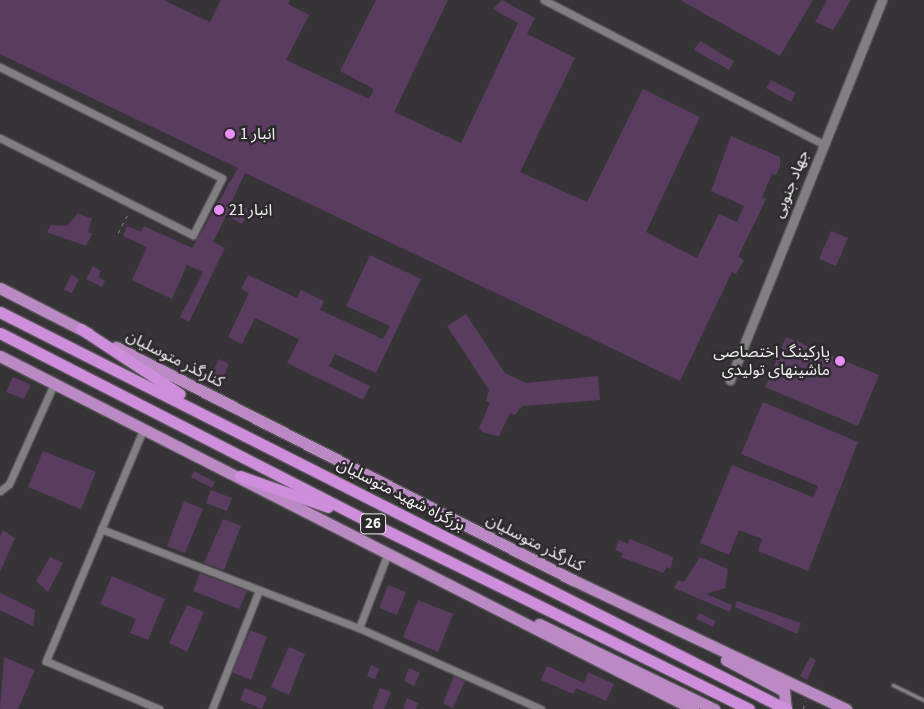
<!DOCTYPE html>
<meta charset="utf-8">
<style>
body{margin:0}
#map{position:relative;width:924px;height:709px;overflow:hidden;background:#373437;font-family:"Source Sans 3","Noto Sans Arabic",sans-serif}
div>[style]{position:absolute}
.building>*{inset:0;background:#593c5f}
.path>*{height:1px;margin-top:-0.5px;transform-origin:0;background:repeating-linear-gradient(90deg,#7c797c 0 4px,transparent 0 8px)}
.roads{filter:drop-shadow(1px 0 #555356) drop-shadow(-1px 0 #555356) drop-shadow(0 1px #555356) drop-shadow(0 -1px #555356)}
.service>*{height:3px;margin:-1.5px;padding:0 1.5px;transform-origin:1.5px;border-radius:1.5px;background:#817f82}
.minor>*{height:7px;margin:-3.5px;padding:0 3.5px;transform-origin:3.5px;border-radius:3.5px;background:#817f82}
.tertiary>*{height:9px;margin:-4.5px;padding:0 4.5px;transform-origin:4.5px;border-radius:4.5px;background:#817f82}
.primary>*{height:11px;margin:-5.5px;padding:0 5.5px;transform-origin:5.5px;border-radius:5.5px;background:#bb8ac5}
.trunk>*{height:11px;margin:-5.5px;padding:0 5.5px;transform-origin:5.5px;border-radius:5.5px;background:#ce8edc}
.dots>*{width:14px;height:14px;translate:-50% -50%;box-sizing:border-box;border:2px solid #2d2a2d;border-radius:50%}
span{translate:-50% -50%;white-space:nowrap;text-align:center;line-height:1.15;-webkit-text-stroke:5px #2d2a2d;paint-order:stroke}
.shield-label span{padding:1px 4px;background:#2d2a2d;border:1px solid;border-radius:4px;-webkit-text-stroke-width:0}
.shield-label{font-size:15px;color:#f3f1f3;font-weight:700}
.poi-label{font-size:16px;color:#f3f1f3}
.left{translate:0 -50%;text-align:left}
.right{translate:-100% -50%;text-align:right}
.street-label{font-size:16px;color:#f3f1f3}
</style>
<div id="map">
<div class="building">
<i style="clip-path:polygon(0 0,163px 0,210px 22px,221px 0,290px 0,288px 4px,309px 15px,286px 60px,369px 99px,374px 89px,340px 71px,376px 0,448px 0,394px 112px,461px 143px,518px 23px,493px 9px,502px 0,535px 18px,527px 34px,575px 58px,520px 172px,587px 202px,643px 89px,700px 117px,646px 232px,697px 258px,719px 214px,737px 222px,744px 206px,711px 191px,731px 136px,780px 157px,780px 166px,776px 175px,772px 174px,762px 197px,766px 199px,738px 257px,744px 260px,736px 274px,732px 272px,680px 381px,245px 173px,232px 201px,249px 210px,242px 224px,226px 215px,223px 222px,213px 242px,225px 248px,189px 322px,180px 317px,203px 272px,187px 265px,172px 299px,132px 280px,147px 247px,123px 236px,127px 226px,141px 232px,144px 226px,192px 248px,238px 168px,0 54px)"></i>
<i style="clip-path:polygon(680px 0,813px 0,780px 56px)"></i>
<i style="clip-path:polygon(827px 0,851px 0,833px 30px,815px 22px)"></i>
<i style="clip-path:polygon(700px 41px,734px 61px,729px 70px,694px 50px)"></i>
<i style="clip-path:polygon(771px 80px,796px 93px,791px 102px,766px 88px)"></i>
<i style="clip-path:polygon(78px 213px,92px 219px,88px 232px,92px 234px,86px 246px,47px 232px,51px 225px,67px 226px)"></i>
<i style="clip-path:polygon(831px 231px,848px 238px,836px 266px,819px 259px)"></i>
<i style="clip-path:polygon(370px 255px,421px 279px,376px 373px,335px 354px,329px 366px,370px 386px,363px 400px,287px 363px,299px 339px,255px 318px,242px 344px,228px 337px,249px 293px,241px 289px,248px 275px,297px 298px,301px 290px,324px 301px,320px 310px,383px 339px,390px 326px,346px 306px)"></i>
<i style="clip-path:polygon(93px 266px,101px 271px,98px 277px,105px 281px,102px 287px,86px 279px)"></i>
<i style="clip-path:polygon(71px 275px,79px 279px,72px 293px,64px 290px)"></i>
<i style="clip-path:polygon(466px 314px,505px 373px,526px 383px,598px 376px,600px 400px,522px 406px,515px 415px,510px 413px,499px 436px,484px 433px,479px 428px,490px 403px,486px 401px,489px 390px,447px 326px)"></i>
<i style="clip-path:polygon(786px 337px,879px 375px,858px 426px,765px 387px)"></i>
<i style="clip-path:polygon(219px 359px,229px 364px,222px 379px,212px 374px)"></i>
<i style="clip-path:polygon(13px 377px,31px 385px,24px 399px,6px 392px)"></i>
<i style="clip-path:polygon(763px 402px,858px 442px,808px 571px,758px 551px,762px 539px,739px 530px,729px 555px,700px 543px,732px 465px,813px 497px,818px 486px,741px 454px)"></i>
<i style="clip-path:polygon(43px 451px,96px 472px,81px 509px,28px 487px)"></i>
<i style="clip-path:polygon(194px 471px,215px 482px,212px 488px,191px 477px)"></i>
<i style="clip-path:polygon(211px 490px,232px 498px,227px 511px,206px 503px)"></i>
<i style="clip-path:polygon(184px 501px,203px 509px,185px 553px,167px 546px)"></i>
<i style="clip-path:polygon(223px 519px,241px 526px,224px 570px,204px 563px)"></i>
<i style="clip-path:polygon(3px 530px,15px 538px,0 572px,0 536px)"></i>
<i style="clip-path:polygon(630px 539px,673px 557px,671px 569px,667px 567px,663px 573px,621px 557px,623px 553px,615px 550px,619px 540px,628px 544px)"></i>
<i style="clip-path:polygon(50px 557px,63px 563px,48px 592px,36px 581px)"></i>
<i style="clip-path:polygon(700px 557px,728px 569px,725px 588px,706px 594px,732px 605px,730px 612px,674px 588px,678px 580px,684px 582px)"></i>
<i style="clip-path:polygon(200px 573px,247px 591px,239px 609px,193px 591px)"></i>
<i style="clip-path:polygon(112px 576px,165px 599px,148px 640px,130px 633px,136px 619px,100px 604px)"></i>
<i style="clip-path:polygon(388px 585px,406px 592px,397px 615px,379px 608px)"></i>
<i style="clip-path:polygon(0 593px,35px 610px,33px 626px,0 610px)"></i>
<i style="clip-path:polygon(418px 600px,453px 614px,438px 652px,403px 637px)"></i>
<i style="clip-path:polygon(737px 601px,801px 623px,797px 634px,735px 607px)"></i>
<i style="clip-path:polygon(187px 605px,204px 612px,187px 652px,169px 643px)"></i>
<i style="clip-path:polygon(699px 613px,716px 621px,713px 627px,696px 619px)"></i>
<i style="clip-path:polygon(250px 630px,267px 637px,251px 680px,232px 672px)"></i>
<i style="clip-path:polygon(289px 647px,305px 654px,289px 695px,271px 687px)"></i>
<i style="clip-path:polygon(4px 657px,35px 670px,18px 709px,0 709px)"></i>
<i style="clip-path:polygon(810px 657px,816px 660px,807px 680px,800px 676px)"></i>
<i style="clip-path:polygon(371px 665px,379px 669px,375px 679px,367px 676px)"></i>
<i style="clip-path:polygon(547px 666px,584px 683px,588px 672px,614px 684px,606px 701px,576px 688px,573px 694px,541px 680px)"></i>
<i style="clip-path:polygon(409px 668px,420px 673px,414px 686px,404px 681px)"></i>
<i style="clip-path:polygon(454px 676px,465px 681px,453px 708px,443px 703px)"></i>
<i style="clip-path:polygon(245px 688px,267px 697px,262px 709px,240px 700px)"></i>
<i style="clip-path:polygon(380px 688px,391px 692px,384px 709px,372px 709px)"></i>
<i style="clip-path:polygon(407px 698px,418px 703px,416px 709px,403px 709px)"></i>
</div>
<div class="path">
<i style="left:118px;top:233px;width:24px;rotate:-62deg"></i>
<i style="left:803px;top:709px;width:9px;rotate:-69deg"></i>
</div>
<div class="roads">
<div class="service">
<i style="left:893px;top:685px;width:34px;rotate:26deg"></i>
</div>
<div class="minor">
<i style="left:544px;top:0;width:314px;rotate:27.3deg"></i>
<i style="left:0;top:67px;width:248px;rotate:26.6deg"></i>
<i style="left:222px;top:178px;width:64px;rotate:117deg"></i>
<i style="left:193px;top:235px;width:216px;rotate:-153.3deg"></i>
<i style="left:143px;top:430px;width:251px;rotate:112.8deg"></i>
<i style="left:46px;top:661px;width:123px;rotate:23deg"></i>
<i style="left:0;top:491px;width:11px;rotate:-38deg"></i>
<i style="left:9px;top:484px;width:110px;rotate:-65.8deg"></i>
<i style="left:101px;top:529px;width:276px;rotate:21deg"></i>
<i style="left:359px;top:628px;width:199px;rotate:24deg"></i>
<i style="left:359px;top:628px;width:80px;rotate:-68.9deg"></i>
<i style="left:212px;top:709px;width:128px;rotate:-68.4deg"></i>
</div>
<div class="tertiary">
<i style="left:730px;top:380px;width:409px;rotate:-68.2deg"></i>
</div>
<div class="primary">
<i style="left:0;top:288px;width:99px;rotate:27.1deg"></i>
<i style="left:116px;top:347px;width:513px;rotate:27.01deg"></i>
<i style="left:573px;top:580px;width:302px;rotate:25.3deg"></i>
<i style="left:0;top:356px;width:778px;rotate:26.99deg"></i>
<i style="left:539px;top:624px;width:195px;rotate:25.9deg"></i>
<i style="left:726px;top:660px;width:66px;rotate:28.1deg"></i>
<i style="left:784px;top:691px;width:18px;rotate:84deg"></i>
</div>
<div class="trunk">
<i style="left:0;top:312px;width:881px;rotate:26.8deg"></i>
<i style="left:81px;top:329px;width:118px;rotate:33.3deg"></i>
<i style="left:0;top:333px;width:419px;rotate:27.1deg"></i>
<i style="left:373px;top:524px;width:419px;rotate:26.2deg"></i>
<i style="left:240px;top:476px;width:93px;rotate:19.4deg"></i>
</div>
</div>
<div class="dots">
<i style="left:230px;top:134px;background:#ea8dfd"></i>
<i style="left:219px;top:210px;background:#ea8dfd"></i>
<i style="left:840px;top:361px;background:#ea8dfd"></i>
</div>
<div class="shield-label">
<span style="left:373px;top:524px">26</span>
</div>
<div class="poi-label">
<span class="left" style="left:240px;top:134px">انبار 1</span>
<span class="left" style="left:229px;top:210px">انبار 21</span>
<span class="right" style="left:830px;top:361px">پارکینگ اختصاصی<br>ماشینهای تولیدی</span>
</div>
<div class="street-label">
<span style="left:791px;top:184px;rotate:-68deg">جهاد جنوبی</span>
<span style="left:175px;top:359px;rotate:27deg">کنارگذر متوسلیان</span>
<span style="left:401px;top:495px;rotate:27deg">بزرگراه شهید متوسلیان</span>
<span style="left:535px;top:543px;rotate:27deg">کنارگذر متوسلیان</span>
</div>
</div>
